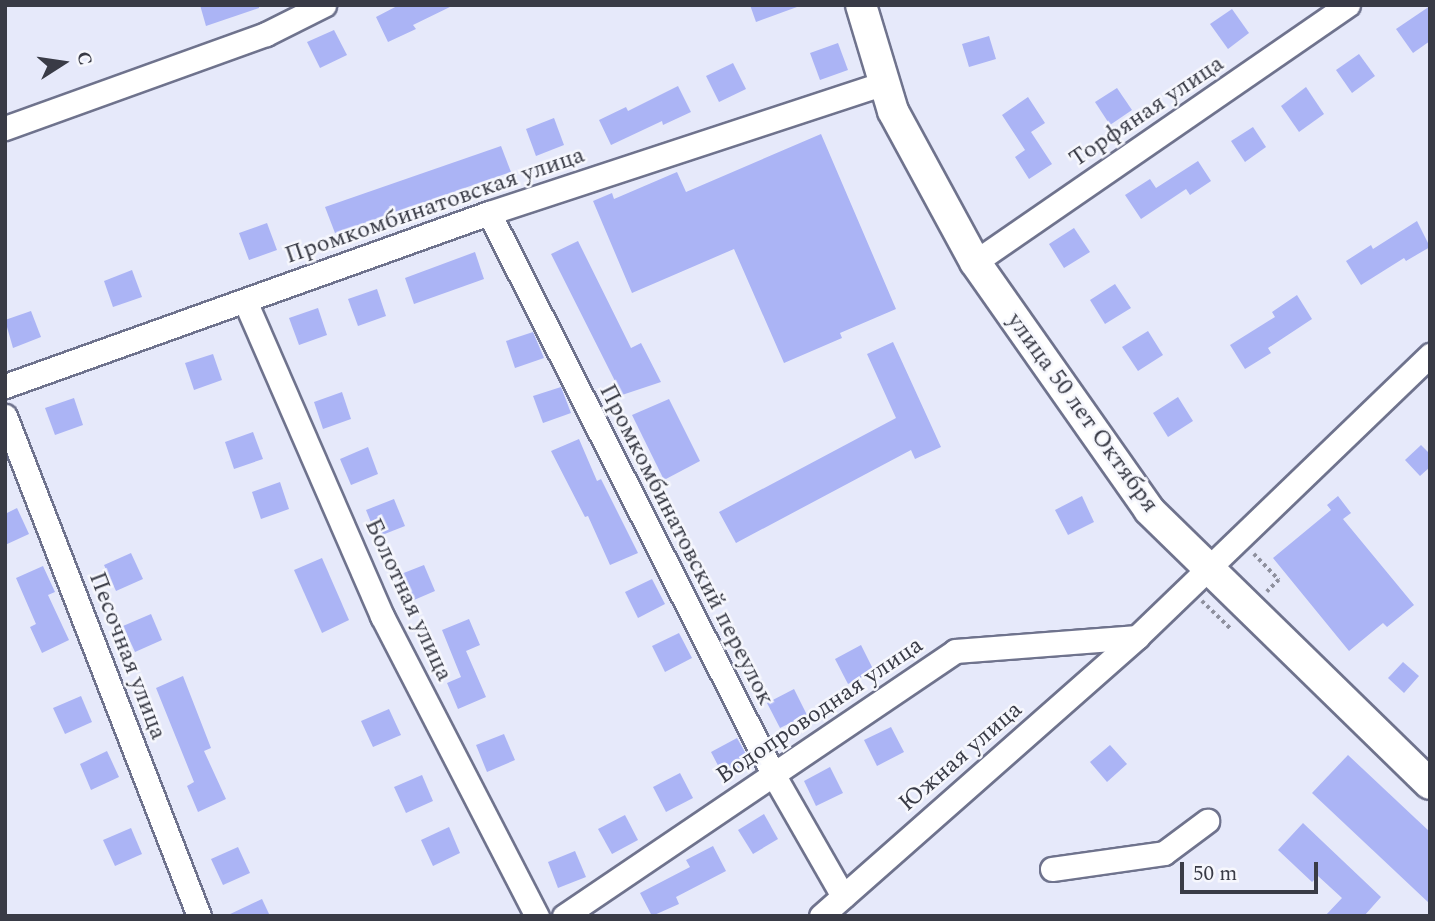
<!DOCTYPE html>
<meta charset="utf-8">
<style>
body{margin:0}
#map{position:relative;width:1435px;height:921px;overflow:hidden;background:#e6e9fa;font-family:Spectral,serif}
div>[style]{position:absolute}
.building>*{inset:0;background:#abb4f5}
.path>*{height:3.5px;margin-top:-1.75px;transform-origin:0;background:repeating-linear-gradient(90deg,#8e909e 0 3.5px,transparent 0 7px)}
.roads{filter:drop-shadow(2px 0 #6f738d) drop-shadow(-2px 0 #6f738d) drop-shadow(0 2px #6f738d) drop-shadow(0 -2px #6f738d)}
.minor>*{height:23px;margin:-11.5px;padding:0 11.5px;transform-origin:11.5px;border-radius:11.5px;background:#fff}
.major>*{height:30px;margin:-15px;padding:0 15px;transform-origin:15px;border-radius:15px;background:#fff}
span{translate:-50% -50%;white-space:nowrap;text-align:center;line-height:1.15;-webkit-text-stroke:5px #f6f7fd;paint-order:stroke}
.street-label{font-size:24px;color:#393b46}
.frame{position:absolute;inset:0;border:7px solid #393b46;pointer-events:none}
.north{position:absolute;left:28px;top:28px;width:70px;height:70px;-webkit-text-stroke:5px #f6f7fd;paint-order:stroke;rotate:78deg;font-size:19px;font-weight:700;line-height:28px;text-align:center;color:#393b46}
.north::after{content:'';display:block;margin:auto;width:24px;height:32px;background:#393b46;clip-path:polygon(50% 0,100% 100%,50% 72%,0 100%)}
.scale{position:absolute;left:1180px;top:862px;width:138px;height:32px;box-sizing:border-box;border:4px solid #393b46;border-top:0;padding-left:9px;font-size:21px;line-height:24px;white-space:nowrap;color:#393b46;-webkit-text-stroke:5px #f6f7fd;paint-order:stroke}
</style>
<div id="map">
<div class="building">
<i style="clip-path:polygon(200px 5px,259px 5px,259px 8px,206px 26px)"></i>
<i style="clip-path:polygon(399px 5px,454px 5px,413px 25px,416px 29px,388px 42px,376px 17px)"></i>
<i style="clip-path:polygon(750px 5px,797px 5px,797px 7px,756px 22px)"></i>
<i style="clip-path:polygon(1430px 6px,1430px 41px,1413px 53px,1396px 29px)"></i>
<i style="clip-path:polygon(1232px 9px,1249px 33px,1228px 49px,1210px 24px)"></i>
<i style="clip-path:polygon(334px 30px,347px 55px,320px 68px,307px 42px)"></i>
<i style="clip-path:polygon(989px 36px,996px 59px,969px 67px,962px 44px)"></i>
<i style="clip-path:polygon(838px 43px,848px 70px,820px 80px,810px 53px)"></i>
<i style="clip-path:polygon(1359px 54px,1375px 76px,1352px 93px,1336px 70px)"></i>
<i style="clip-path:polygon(733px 63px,746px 89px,719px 102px,706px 76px)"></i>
<i style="clip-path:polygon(678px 86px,691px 112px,663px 125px,662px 121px,611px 145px,599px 120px,626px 107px,628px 111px)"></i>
<i style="clip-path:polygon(1306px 87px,1324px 114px,1299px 132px,1281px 106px)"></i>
<i style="clip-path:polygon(1117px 88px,1132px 110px,1110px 125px,1095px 102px)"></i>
<i style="clip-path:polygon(1028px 97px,1045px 123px,1031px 132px,1052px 164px,1029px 179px,1015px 157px,1025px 150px,1002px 115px)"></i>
<i style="clip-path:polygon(554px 118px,564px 145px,536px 156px,526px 129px)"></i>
<i style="clip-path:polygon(1253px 127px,1266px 147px,1245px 162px,1231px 141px)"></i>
<i style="clip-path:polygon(821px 134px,896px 309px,840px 333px,842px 338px,784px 363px,734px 249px,632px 293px,593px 201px,612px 193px,614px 199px,677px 172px,686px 192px)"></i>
<i style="clip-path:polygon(501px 146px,511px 172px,335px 233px,325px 207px)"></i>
<i style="clip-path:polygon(1198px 161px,1211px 181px,1190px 195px,1186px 189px,1141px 219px,1125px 195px,1150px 179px,1156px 188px)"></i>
<i style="clip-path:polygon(1417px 221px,1430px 247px,1406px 261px,1404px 258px,1361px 285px,1346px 261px,1371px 245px,1373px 249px)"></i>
<i style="clip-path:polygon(267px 223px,277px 250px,249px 260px,239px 233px)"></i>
<i style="clip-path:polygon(1074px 228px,1090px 252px,1064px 268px,1049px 244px)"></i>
<i style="clip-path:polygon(578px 241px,631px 348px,641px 343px,661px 382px,622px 395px,551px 254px)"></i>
<i style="clip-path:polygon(475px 252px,484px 279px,414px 304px,405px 278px)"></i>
<i style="clip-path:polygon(132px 270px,142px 297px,113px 307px,104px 281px)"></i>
<i style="clip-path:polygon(1115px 284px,1131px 308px,1105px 324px,1090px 300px)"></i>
<i style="clip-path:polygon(377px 289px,386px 316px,358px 326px,348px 299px)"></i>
<i style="clip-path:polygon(1297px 295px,1312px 319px,1268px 348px,1271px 353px,1245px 369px,1230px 345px,1275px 317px,1272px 312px)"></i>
<i style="clip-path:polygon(318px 308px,327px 335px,299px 345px,289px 318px)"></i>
<i style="clip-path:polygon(31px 311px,41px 337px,13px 348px,5px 320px)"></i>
<i style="clip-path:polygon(1148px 331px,1163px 355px,1138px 371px,1122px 347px)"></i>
<i style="clip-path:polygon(533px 332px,544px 358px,515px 368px,506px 341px)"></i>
<i style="clip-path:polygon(893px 342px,941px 447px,915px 459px,911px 450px,736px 543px,719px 512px,896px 418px,867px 354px)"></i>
<i style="clip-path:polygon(213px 354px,222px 380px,194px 390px,185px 363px)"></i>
<i style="clip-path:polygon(561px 387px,571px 413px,543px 423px,533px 396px)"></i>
<i style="clip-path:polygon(342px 392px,351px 419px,323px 429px,314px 402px)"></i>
<i style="clip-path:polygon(1178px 397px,1193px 421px,1168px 437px,1153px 413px)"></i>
<i style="clip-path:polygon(74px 398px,83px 425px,55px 435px,45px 408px)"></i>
<i style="clip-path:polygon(669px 399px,700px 461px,664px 480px,632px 415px)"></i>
<i style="clip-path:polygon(253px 432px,263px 459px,234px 469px,225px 442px)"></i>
<i style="clip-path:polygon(579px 439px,597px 481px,601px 479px,638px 553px,610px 565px,588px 516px,585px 517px,551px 451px)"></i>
<i style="clip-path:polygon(1421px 445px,1430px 454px,1430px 467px,1420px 476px,1405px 460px)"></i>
<i style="clip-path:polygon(368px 447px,378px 474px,351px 485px,340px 459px)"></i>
<i style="clip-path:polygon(280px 482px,289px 509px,261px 519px,252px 492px)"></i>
<i style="clip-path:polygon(1082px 496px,1094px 522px,1068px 535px,1055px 510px)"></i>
<i style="clip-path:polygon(1338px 496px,1351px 513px,1343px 519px,1414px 605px,1387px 627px,1383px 623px,1349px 651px,1273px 558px,1331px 510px,1327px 505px)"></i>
<i style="clip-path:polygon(394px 499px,405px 526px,377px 537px,366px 510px)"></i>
<i style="clip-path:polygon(17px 508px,29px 534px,5px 545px,5px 514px)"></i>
<i style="clip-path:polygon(131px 553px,143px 579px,116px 591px,104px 565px)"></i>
<i style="clip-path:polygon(322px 558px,349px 620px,322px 633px,294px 570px)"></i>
<i style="clip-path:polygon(424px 565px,435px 591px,407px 603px,396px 576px)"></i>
<i style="clip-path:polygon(43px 566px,55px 592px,48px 595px,69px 640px,42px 653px,30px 627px,36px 624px,16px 578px)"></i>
<i style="clip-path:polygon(652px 579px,665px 604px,638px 618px,625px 592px)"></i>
<i style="clip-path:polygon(151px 614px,162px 640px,135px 652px,123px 626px)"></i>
<i style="clip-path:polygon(469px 619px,480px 645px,466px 651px,486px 697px,458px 709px,447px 683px,461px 677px,442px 630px)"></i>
<i style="clip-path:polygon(679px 633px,692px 658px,665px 672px,652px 646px)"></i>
<i style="clip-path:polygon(861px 645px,874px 671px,848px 684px,835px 659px)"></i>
<i style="clip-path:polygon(1403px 662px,1419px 676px,1404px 693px,1388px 678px)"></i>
<i style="clip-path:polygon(183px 676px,211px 748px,204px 751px,226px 799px,198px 812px,187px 786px,194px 782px,156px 688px)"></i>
<i style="clip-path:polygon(794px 689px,807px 715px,780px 728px,767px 703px)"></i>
<i style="clip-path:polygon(81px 696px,92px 722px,65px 734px,53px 708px)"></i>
<i style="clip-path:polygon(389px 709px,401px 735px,373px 747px,361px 721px)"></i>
<i style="clip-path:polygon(891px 727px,904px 752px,877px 766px,864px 740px)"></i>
<i style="clip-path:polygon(504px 734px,515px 760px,487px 772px,476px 745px)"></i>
<i style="clip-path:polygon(737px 738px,751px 763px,724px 777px,711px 752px)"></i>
<i style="clip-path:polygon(1110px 745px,1127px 764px,1107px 782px,1090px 762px)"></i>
<i style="clip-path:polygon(107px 751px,119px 777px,91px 790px,80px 764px)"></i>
<i style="clip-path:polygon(1348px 755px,1430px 832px,1430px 904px,1312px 793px)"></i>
<i style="clip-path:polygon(830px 767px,843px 793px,816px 806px,804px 781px)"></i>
<i style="clip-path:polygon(680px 773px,693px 798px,666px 812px,653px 787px)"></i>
<i style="clip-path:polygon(422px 775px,433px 801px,406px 813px,394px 787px)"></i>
<i style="clip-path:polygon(764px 814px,778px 839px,753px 854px,738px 830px)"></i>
<i style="clip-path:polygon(625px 815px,638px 840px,612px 854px,598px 829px)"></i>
<i style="clip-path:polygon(1303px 823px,1381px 897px,1364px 916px,1325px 916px,1342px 898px,1318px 876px,1312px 882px,1278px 850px)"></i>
<i style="clip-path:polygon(449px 827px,460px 853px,433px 866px,421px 840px)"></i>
<i style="clip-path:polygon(131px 828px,142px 854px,115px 866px,103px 840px)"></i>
<i style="clip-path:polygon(713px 846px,726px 871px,676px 897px,679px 904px,652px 916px,640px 893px,690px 867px,686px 860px)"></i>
<i style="clip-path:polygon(238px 847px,250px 873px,223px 885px,211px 859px)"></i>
<i style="clip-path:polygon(575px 851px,586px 877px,558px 888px,548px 862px)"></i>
<i style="clip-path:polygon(262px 899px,270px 916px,226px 916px)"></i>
</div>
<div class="path">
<i style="left:1254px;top:554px;width:36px;rotate:46deg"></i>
<i style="left:1279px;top:580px;width:17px;rotate:135deg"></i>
<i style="left:1202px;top:601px;width:39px;rotate:44deg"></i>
</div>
<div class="roads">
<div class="minor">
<i style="left:5px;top:128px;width:277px;rotate:-19.8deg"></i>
<i style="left:266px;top:34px;width:65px;rotate:-26.6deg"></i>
<i style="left:489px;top:213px;width:629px;rotate:63.15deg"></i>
<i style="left:773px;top:774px;width:141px;rotate:60.2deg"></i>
<i style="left:975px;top:262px;width:453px;rotate:-34.6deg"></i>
<i style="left:245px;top:301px;width:344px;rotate:66.5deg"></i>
<i style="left:382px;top:616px;width:338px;rotate:62.7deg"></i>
<i style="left:5px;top:386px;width:514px;rotate:-19.67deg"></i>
<i style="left:489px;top:213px;width:416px;rotate:-18.2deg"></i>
<i style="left:5px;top:416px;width:536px;rotate:68.79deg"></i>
<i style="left:1052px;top:869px;width:113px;rotate:-8.1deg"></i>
<i style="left:1164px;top:853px;width:54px;rotate:-36.7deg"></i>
<i style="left:564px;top:916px;width:472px;rotate:-34.1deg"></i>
<i style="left:955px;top:651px;width:183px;rotate:-4.4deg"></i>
<i style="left:821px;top:916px;width:422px;rotate:-41.4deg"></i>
<i style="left:1137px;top:637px;width:407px;rotate:-43.9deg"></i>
</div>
<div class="major">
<i style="left:861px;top:5px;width:111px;rotate:73.2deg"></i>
<i style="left:893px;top:111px;width:172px;rotate:61.5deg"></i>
<i style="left:975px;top:262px;width:303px;rotate:54.9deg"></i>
<i style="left:1149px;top:510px;width:392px;rotate:44.3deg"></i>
</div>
</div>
<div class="street-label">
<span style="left:1147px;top:112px;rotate:-34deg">Торфяная улица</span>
<span style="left:435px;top:206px;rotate:-19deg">Промкомбинатовская улица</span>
<span style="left:1082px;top:413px;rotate:54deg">улица 50 лет Октября</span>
<span style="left:686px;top:545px;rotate:63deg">Промкомбинатовский переулок</span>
<span style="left:408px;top:600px;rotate:65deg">Болотная улица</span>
<span style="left:127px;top:656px;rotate:69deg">Песочная улица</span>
<span style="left:820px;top:711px;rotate:-34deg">Водопроводная улица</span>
<span style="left:961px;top:757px;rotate:-41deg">Южная улица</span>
</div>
<div class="frame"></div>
<div class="north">С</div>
<div class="scale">50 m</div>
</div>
